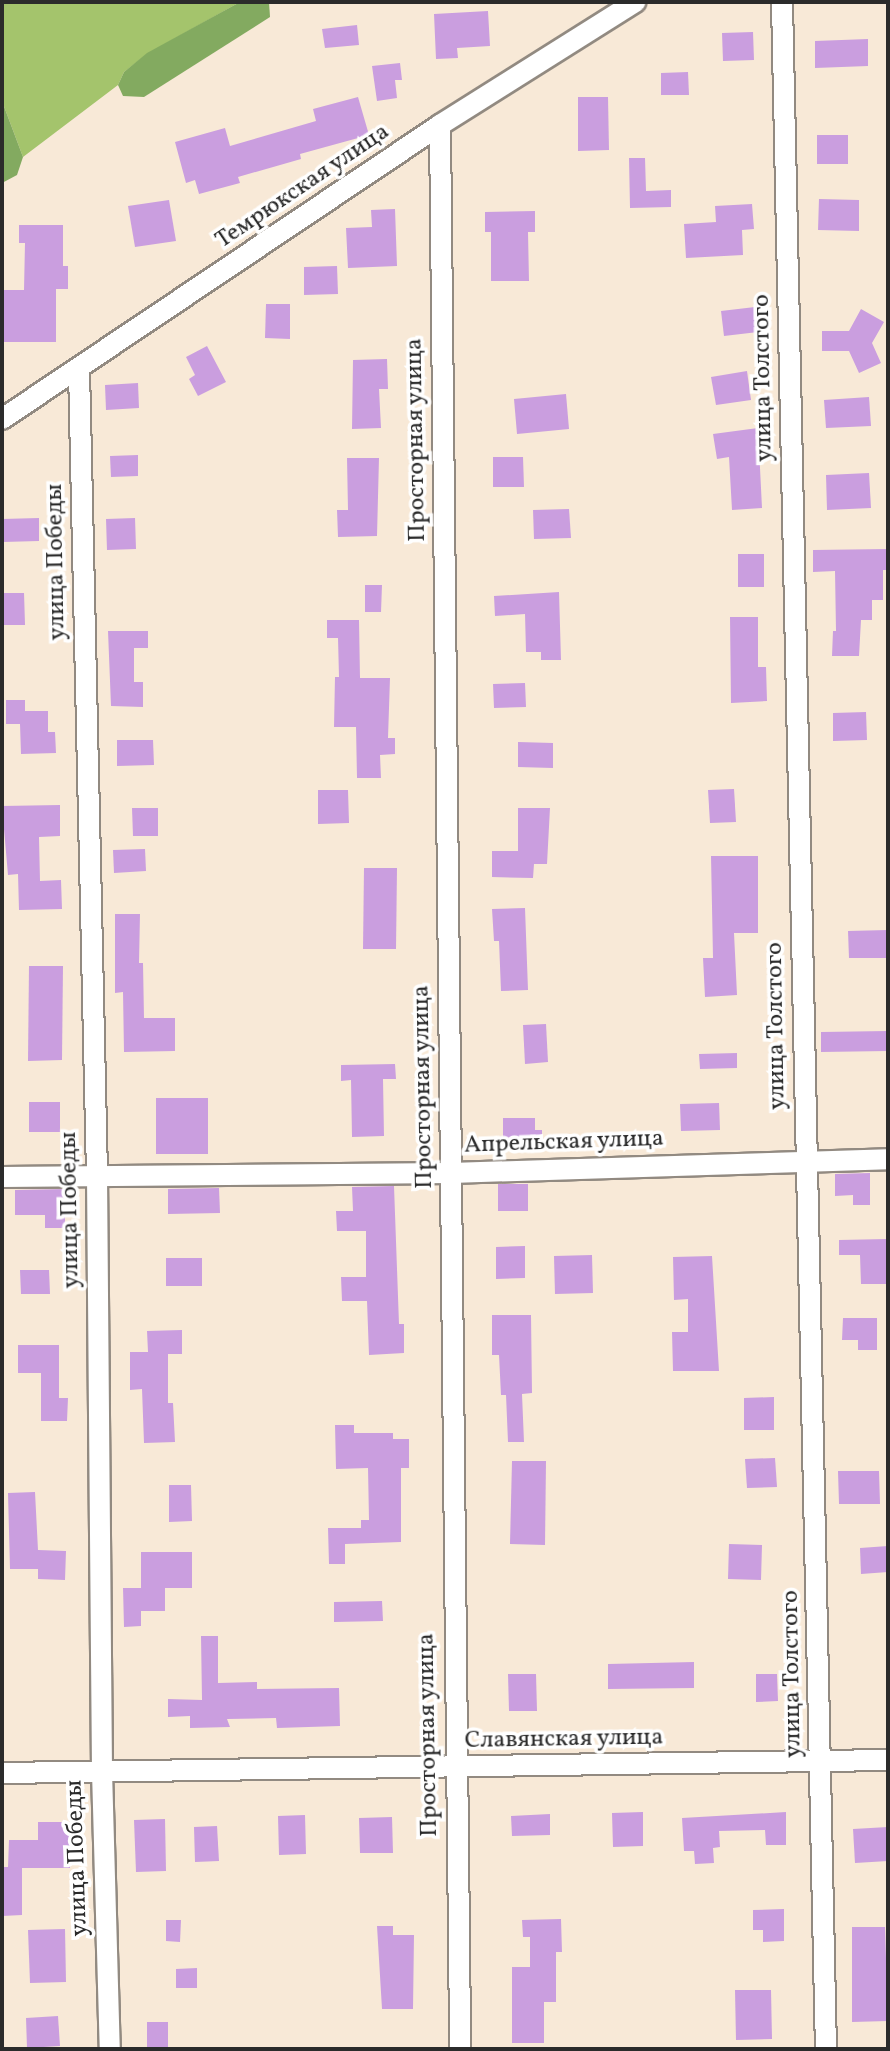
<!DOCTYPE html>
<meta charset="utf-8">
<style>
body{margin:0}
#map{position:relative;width:890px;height:2051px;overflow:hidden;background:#f8e9d7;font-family:Vollkorn,serif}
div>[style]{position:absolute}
.green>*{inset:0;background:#a4c46c}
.forest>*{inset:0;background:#83aa60}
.building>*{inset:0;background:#ca9edf}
.roads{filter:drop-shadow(2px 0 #928a81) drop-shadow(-2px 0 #928a81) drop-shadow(0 2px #928a81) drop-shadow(0 -2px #928a81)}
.minor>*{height:20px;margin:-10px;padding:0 10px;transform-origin:10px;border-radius:10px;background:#fff}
span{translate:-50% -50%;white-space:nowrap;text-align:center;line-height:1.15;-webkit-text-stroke:7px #fff;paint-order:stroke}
.street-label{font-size:24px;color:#2b2b2b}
.frame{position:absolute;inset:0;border:4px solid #2b2b2b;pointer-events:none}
</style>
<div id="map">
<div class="green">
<i style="clip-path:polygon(2px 2px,240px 2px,147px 54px,124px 72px,118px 85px,23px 157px,2px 101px)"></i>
</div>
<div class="forest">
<i style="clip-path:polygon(240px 2px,269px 2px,270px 17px,144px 97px,123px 96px,118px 85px,124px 72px,147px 53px)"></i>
<i style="clip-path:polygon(2px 101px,23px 157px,17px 175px,2px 183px)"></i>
</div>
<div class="building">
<i style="clip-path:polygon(488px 11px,490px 46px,457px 48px,458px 58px,436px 59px,434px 14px)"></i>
<i style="clip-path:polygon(357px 25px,359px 45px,325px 48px,322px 29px)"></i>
<i style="clip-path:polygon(753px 32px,754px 60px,723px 61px,722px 33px)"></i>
<i style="clip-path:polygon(868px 39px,868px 66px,815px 68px,815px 41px)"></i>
<i style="clip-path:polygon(400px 63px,402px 80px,395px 80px,397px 98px,377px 101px,372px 66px)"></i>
<i style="clip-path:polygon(688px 72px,689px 95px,661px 95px,661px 73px)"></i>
<i style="clip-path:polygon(358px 97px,369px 135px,300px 154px,301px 159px,238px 177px,240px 183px,199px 194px,195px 180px,186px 183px,175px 142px,225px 128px,230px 146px,316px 121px,313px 109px)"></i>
<i style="clip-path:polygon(578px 97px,608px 97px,609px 150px,578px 151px)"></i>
<i style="clip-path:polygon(817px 135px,848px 135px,848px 164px,817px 164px)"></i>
<i style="clip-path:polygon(629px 158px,645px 158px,646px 191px,671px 190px,671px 207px,630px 208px)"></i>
<i style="clip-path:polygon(819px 199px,859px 200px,859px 231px,818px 230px)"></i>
<i style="clip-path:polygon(169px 200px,176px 241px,135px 247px,128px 206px)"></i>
<i style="clip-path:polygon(752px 204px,754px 229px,742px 230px,743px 255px,686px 258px,684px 224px,716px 222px,715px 206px)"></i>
<i style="clip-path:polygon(395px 209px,397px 266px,348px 268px,346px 228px,372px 227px,371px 210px)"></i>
<i style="clip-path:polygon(535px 211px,535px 232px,528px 232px,529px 281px,491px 281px,491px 232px,485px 232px,485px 212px)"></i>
<i style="clip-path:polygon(19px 225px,63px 225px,63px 266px,68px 266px,68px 289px,56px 289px,56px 342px,2px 342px,2px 290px,24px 290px,25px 243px,19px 243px)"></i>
<i style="clip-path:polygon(337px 266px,338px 294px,304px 295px,304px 267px)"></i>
<i style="clip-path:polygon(266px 304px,290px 304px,290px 339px,265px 338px)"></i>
<i style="clip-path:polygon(755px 307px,758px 332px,724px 336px,721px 311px)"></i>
<i style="clip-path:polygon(861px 309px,884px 322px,872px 343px,881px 363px,859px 373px,849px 351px,822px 351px,822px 331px,849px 331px)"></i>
<i style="clip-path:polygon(207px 346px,226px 382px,198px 396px,189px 379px,195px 375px,186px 357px)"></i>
<i style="clip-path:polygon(387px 359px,388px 389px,379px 389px,381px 428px,352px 429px,353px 360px)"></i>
<i style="clip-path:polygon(747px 371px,751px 400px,716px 405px,711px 377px)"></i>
<i style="clip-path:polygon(138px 383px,139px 408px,106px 410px,105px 385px)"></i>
<i style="clip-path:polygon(566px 394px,569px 429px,517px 434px,514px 399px)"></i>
<i style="clip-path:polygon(869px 397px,871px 426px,826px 428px,824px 400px)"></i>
<i style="clip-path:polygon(758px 428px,762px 508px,732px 510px,729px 457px,717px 459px,713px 434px)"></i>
<i style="clip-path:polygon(138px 455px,138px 476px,111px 477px,110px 456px)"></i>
<i style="clip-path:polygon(493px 457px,523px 457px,524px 487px,493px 487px)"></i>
<i style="clip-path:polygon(347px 458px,379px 458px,377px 536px,338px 537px,337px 510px,348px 510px)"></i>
<i style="clip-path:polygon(869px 473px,871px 508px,827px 510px,826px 475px)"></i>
<i style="clip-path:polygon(569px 509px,571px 538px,534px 539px,533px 510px)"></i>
<i style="clip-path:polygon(39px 518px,39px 541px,3px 542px,2px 519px)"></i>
<i style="clip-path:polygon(135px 518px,136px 549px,107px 550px,106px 519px)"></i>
<i style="clip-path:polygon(888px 549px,888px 570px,883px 570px,883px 600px,872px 600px,872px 620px,861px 620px,859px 656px,832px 656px,833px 631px,836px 631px,835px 571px,813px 572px,813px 550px)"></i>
<i style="clip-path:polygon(738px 554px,764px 554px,764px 587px,738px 587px)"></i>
<i style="clip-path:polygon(365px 585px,382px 585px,381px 612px,365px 612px)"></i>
<i style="clip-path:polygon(559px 592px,561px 660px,541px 660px,541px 652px,526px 652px,525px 614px,495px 616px,494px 596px)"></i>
<i style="clip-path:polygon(2px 593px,24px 593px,25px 625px,2px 625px)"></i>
<i style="clip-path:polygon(730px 617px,758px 617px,758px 667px,766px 667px,767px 701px,731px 703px)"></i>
<i style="clip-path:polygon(327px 620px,359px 620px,360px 678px,390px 678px,388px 738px,395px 738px,395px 754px,380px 755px,381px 778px,357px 778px,356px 727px,334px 727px,335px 677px,339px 677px,338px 638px,327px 638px)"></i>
<i style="clip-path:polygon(108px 631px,148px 631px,148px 648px,134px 648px,134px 682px,143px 682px,143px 707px,111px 706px)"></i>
<i style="clip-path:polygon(525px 683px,526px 707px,494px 708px,493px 684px)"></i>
<i style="clip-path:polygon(6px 700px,25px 700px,25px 711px,48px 711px,48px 732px,55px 732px,56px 753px,21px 754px,20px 724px,6px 724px)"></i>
<i style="clip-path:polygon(866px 712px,867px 740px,833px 741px,833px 713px)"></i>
<i style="clip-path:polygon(117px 740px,153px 740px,154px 765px,117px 766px)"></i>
<i style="clip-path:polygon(518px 742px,553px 743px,553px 768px,518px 767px)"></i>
<i style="clip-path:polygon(734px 789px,736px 822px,710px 823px,708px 790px)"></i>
<i style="clip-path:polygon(318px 790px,348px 790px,349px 823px,318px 824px)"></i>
<i style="clip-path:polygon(60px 805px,60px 836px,39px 837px,40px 881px,61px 880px,62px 909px,19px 910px,18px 874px,8px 875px,2px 806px)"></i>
<i style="clip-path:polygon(132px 808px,158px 808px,158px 836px,133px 836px)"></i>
<i style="clip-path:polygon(518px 808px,550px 808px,547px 864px,534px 864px,533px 878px,492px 877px,492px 851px,518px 851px)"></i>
<i style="clip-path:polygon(145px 849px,146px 871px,114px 873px,113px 850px)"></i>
<i style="clip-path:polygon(711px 856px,758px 856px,758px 933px,734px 933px,737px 995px,705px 997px,703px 958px,713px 958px)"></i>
<i style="clip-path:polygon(364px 868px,397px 868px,396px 949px,363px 949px)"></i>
<i style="clip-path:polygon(525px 908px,528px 990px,501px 991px,499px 941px,494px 941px,492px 909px)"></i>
<i style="clip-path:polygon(115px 914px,140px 914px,139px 963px,143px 963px,144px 1018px,175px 1018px,175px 1051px,124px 1052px,123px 992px,115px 993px)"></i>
<i style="clip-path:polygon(888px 930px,888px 958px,849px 958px,848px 931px)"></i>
<i style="clip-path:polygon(29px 966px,63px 966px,62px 1060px,28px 1061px)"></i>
<i style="clip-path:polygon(546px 1024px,548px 1062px,525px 1064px,523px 1025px)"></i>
<i style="clip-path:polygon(888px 1031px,888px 1051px,821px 1052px,821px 1032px)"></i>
<i style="clip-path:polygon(737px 1053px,737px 1068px,700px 1069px,699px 1054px)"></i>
<i style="clip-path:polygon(395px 1064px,396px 1079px,383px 1079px,384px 1136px,352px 1137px,351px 1080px,341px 1081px,341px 1065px)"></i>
<i style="clip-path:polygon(156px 1098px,208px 1098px,208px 1154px,156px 1154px)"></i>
<i style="clip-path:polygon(29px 1102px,60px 1102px,60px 1132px,29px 1132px)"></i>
<i style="clip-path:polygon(719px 1103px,720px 1130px,681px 1131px,680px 1104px)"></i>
<i style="clip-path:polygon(503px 1118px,535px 1118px,535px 1130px,542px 1130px,542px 1147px,503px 1148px)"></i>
<i style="clip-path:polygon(870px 1173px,870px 1205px,853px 1205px,853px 1195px,835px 1196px,835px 1174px)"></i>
<i style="clip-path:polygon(498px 1184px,528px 1184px,528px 1211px,498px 1211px)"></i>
<i style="clip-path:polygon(394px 1186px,399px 1324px,404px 1324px,404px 1353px,369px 1355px,367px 1301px,342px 1301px,341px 1277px,366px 1277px,366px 1231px,337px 1231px,336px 1211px,353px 1211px,352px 1187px)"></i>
<i style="clip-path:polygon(219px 1188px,220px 1213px,168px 1214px,168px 1189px)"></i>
<i style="clip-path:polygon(65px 1189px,65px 1228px,45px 1228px,45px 1215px,15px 1215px,15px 1190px)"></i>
<i style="clip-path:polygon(887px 1239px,888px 1284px,861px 1284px,860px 1255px,839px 1255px,839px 1240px)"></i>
<i style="clip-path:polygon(525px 1246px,525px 1278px,496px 1279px,496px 1247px)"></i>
<i style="clip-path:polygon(592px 1255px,593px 1293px,555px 1294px,554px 1256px)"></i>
<i style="clip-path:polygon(712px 1256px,719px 1371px,673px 1371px,672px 1332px,688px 1332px,688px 1299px,674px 1300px,673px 1257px)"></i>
<i style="clip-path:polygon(166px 1258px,202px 1258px,202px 1286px,166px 1286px)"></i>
<i style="clip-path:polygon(20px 1270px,49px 1270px,50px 1294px,21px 1294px)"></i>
<i style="clip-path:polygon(492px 1315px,531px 1315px,532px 1393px,522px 1394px,524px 1442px,508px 1442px,506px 1395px,501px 1395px,499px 1355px,492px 1355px)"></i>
<i style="clip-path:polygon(843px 1318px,877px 1318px,877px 1350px,858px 1350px,858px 1340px,842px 1340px)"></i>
<i style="clip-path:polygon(182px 1330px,182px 1354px,168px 1354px,168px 1403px,173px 1403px,175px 1442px,144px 1443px,142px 1389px,130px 1390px,130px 1352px,148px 1352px,147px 1331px)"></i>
<i style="clip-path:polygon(18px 1345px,59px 1345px,59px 1398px,68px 1398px,67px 1421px,41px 1421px,41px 1373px,18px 1373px)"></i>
<i style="clip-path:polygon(774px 1397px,774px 1430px,744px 1430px,744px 1398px)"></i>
<i style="clip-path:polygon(335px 1425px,354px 1425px,354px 1433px,393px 1433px,393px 1439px,409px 1439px,409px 1468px,401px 1468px,401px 1542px,345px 1544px,345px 1564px,329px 1564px,328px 1528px,361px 1528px,361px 1520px,369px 1520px,368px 1468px,336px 1469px)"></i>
<i style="clip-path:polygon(775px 1458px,777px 1487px,747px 1488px,745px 1459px)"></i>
<i style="clip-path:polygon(512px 1461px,546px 1461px,545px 1545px,510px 1544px)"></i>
<i style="clip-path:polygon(838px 1471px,879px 1471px,880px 1504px,839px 1504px)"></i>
<i style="clip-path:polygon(169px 1485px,191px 1485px,192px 1521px,169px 1522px)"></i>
<i style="clip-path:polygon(35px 1492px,38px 1550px,66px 1551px,65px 1580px,38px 1579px,38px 1569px,10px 1569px,8px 1493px)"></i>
<i style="clip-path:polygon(729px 1544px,762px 1545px,761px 1580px,728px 1579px)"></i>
<i style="clip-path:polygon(888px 1546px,888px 1572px,861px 1574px,860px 1548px)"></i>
<i style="clip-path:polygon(141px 1552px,192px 1552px,192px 1588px,165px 1588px,165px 1611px,141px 1611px,141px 1626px,124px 1627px,123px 1588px,141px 1588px)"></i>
<i style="clip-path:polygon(382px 1601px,383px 1621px,334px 1622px,334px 1602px)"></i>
<i style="clip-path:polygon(201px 1636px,218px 1636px,218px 1683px,257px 1682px,257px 1689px,339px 1688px,340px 1726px,277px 1728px,276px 1718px,227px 1719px,230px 1727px,190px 1728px,190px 1716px,168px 1717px,168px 1699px,202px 1700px)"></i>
<i style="clip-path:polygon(694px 1662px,694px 1688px,608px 1689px,608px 1664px)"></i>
<i style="clip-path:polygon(508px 1674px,536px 1674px,537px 1711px,509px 1711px)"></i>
<i style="clip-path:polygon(756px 1674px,777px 1674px,778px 1701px,756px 1702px)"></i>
<i style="clip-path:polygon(643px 1812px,643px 1846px,613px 1847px,612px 1813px)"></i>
<i style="clip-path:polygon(786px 1812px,786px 1845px,766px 1845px,765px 1830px,719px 1831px,720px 1847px,713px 1848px,714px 1863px,695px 1864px,694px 1851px,684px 1851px,682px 1818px)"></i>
<i style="clip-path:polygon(550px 1814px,550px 1835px,512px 1836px,511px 1816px)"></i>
<i style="clip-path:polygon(305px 1815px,306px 1854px,279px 1855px,278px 1816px)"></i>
<i style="clip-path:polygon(392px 1817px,393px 1853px,360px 1853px,359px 1818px)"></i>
<i style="clip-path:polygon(165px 1819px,166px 1871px,136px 1872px,134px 1820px)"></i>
<i style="clip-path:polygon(38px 1822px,71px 1822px,70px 1868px,22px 1868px,22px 1915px,2px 1916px,2px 1867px,8px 1867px,9px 1840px,38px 1840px)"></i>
<i style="clip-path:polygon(217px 1826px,219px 1861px,195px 1862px,194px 1827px)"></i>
<i style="clip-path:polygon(888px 1827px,888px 1861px,855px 1863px,853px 1829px)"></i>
<i style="clip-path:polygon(784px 1909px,784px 1941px,763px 1942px,763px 1930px,753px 1930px,753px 1910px)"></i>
<i style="clip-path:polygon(561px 1919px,562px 1952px,556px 1952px,556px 2002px,544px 2002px,544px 2043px,512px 2043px,512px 1967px,530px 1967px,530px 1937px,523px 1937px,522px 1920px)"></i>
<i style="clip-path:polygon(166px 1920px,181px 1920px,180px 1942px,166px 1941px)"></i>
<i style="clip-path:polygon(377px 1926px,393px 1926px,393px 1935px,414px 1935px,413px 2009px,382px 2009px)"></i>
<i style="clip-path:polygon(852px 1927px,885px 1927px,888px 2021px,852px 2022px)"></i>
<i style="clip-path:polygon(65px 1929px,66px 1982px,30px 1983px,28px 1930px)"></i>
<i style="clip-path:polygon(197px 1968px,197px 1988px,176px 1988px,176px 1969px)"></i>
<i style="clip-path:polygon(735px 1990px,771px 1990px,772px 2039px,736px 2040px)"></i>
<i style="clip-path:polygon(58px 2016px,60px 2046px,27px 2048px,26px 2018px)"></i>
<i style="clip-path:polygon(147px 2022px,168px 2022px,168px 2049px,147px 2049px)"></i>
</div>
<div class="roads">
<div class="minor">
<i style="left:782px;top:2px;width:2047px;rotate:88.77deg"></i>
<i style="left:440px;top:125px;width:1924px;rotate:89.4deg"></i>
<i style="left:79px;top:369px;width:806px;rotate:88.72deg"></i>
<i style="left:97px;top:1175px;width:596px;rotate:89.52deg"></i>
<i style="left:102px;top:1771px;width:278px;rotate:88.4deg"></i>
<i style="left:2px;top:419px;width:528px;rotate:-33.87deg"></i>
<i style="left:440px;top:125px;width:231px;rotate:-32.2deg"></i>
<i style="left:2px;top:1177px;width:449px;rotate:-0.5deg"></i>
<i style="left:451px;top:1173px;width:437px;rotate:-1.8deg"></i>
<i style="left:2px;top:1773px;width:886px;rotate:-0.84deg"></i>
</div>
</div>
<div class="street-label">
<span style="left:303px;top:187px;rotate:-34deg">Темрюкская улица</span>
<span style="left:764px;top:378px;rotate:-91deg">улица Толстого</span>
<span style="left:417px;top:440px;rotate:-91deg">Просторная улица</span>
<span style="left:57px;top:562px;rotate:-91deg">улица Победы</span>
<span style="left:777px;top:1026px;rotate:-91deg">улица Толстого</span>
<span style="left:424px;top:1087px;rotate:-91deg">Просторная улица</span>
<span style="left:564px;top:1143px;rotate:-2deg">Апрельская улица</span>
<span style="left:71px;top:1210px;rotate:-91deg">улица Победы</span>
<span style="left:793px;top:1674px;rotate:-91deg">улица Толстого</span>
<span style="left:429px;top:1735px;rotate:-91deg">Просторная улица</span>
<span style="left:564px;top:1740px;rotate:-1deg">Славянская улица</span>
<span style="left:78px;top:1858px;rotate:-92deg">улица Победы</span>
</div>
<div class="frame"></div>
</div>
